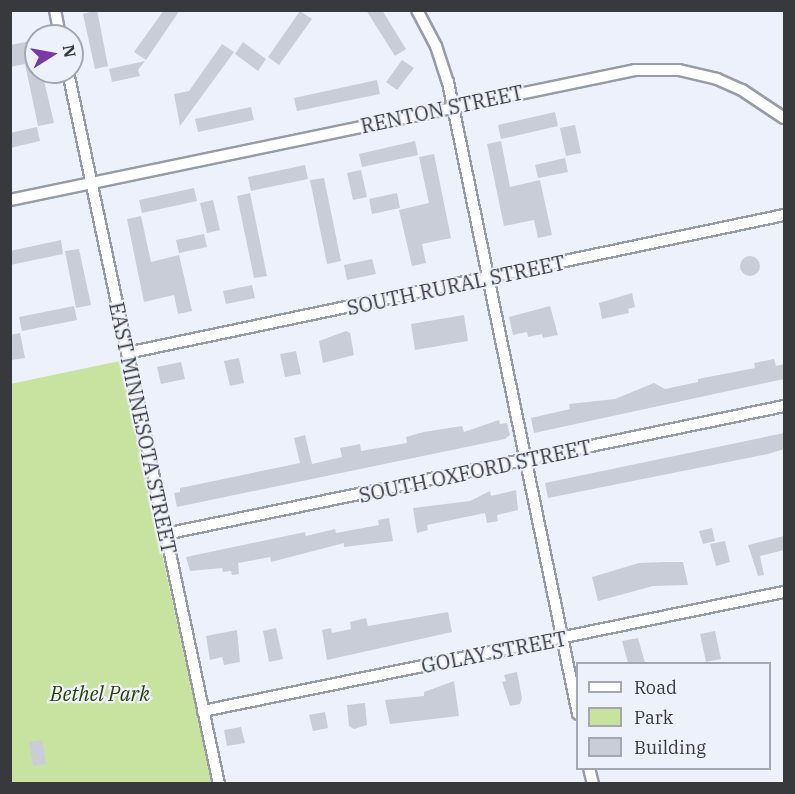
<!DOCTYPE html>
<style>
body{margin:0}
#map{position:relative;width:795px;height:794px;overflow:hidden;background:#ecf1fc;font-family:"IBM Plex Serif",serif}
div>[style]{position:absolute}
.green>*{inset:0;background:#c7e39f}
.building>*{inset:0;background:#c9cdd8}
.round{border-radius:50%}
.roads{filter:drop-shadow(2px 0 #989ca6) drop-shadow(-2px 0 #989ca6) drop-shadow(0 2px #989ca6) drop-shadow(0 -2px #989ca6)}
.street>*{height:10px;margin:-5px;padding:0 5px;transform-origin:5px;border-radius:5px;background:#fff}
span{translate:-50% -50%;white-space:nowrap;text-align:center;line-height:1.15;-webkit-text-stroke:4.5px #ecf1fc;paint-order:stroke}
.street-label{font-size:20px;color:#37393d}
.park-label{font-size:20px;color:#2d4100;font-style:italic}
.frame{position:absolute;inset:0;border:12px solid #37393d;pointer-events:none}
.legend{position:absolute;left:576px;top:662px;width:195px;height:108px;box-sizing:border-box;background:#ecf1fc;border:2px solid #a4a7b0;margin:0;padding:8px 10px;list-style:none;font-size:18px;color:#37393d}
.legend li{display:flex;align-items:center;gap:12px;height:30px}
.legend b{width:30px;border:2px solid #a4a7b0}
.north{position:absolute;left:24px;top:24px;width:60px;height:60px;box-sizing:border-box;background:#ecf1fc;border:2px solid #a4a7b0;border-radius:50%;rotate:79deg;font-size:16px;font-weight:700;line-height:24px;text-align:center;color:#37393d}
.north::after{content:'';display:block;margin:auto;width:21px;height:27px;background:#7a38ac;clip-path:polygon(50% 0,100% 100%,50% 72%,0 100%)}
</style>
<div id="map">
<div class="green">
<i style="clip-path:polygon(120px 361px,212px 783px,11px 783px,10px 384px)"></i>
</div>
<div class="building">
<i style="clip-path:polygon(97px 10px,108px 66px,95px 69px,83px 14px)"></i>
<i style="clip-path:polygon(164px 10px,180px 10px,146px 60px,134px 52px)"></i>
<i style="clip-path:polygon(366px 10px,382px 10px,406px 49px,395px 56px)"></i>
<i style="clip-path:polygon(300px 11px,312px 19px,279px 65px,268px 57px)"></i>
<i style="clip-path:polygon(36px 40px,36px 72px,42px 72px,54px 123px,38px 126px,25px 64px,10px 67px,10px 45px)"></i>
<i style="clip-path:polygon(243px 42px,266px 59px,258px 71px,235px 54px)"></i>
<i style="clip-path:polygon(222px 44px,234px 52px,180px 126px,174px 94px,189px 91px)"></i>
<i style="clip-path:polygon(402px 60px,414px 68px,397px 90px,386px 82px)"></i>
<i style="clip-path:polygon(145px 61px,138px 70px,140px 76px,112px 82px,109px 69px)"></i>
<i style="clip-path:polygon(377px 80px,380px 94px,297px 111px,294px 98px)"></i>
<i style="clip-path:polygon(251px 107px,254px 120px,198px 132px,195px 119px)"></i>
<i style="clip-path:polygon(555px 112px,558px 126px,501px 139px,498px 125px)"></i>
<i style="clip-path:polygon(575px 125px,581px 153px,566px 156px,560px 128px)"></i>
<i style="clip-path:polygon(37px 127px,40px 141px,10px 148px,10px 133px)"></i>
<i style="clip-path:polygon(415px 141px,418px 155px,362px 167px,359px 154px)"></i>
<i style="clip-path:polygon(501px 141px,510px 187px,540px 180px,552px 235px,538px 238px,534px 220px,504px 226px,487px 144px)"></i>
<i style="clip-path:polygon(434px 154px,451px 238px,422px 244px,426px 263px,412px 266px,399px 210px,429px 203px,419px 157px)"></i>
<i style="clip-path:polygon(565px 158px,568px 172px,538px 178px,535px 165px)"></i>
<i style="clip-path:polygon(305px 165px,308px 179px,251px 191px,248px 177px)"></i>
<i style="clip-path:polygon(361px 170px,367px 197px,353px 200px,347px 173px)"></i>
<i style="clip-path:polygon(324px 178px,341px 261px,327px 264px,310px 180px)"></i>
<i style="clip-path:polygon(194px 188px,197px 201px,142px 213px,139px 200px)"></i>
<i style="clip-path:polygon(250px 193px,267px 276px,254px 278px,237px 196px)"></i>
<i style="clip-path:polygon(397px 193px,400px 208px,372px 214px,369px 199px)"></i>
<i style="clip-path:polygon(213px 200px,220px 230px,207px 233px,200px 203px)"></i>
<i style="clip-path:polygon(141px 216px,151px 262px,179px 255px,192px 311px,178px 314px,174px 295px,144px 302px,127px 219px)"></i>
<i style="clip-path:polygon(204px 234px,207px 247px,179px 253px,176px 240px)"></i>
<i style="clip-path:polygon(61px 240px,63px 254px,10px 265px,10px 251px)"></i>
<i style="clip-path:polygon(79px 249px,91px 305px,76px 308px,65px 251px)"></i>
<i class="round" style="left:740px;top:256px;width:20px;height:20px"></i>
<i style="clip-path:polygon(372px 259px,376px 274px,347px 280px,344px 265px)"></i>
<i style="clip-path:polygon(252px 285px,255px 298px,226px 304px,223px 291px)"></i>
<i style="clip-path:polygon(632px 293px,635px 307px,628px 309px,629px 313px,602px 319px,599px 303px)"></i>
<i style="clip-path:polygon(74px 306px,77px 320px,22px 331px,19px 317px)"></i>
<i style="clip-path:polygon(550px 306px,558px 335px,543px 338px,542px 334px,528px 337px,527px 332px,513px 335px,509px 317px)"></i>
<i style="clip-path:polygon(464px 315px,468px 341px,415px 350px,411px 324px)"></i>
<i style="clip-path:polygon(346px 331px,350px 333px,354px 355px,323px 363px,319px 341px)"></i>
<i style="clip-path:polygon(20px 333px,25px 358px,12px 360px,10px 335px)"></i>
<i style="clip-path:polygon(296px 351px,301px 374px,285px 377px,280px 354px)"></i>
<i style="clip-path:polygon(239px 358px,244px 383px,230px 386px,224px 361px)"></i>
<i style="clip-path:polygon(774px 359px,776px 366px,784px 364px,784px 379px,534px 433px,531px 418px,570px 409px,569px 404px,615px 399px,654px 383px,665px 389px,698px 382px,698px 379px,755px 368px,754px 363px)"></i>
<i style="clip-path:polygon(181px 362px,185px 379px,161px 384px,157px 367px)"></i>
<i style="clip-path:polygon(499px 420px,500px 424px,507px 423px,510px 435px,505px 439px,177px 507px,174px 493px,180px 492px,180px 488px,300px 463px,294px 438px,305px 435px,312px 464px,342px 457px,340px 448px,360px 444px,361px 451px,407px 443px,406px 437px,424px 432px,462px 426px,464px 432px)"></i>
<i style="clip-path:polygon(784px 433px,784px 449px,768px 454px,548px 498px,545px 483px)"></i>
<i style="clip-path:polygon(516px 490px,518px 510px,497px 515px,498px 521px,487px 523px,485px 513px,427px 525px,428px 530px,417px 533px,413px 508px,470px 501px,490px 491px,491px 496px)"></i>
<i style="clip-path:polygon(389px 518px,393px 541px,344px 547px,344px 543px,271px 562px,270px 557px,238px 563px,239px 574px,232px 575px,231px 571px,223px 572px,222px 568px,190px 571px,186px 557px,305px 532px,306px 536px,335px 529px,336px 533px,379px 525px,378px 520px)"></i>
<i style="clip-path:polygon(712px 528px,715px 541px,703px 544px,699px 531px)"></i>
<i style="clip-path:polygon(784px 536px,784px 550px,760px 556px,764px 575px,758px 576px,748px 545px)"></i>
<i style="clip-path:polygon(725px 541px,730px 562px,716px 566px,710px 544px)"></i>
<i style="clip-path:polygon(664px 562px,683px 562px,688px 585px,653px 586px,598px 601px,592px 577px,639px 563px)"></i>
<i style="clip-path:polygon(448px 612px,452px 632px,327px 660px,322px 630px,331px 628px,332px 633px,351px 629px,350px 622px,366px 618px,368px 626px)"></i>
<i style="clip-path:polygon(276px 628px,283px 659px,269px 662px,263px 631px)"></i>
<i style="clip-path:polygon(237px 630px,240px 662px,224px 665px,222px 657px,210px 660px,206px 636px)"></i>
<i style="clip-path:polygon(715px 631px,721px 659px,706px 662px,700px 634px)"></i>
<i style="clip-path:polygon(638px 638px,645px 663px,628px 663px,622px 641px)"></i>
<i style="clip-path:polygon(517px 672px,522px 698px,520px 704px,510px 706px,502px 682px,506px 681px,504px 675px)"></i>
<i style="clip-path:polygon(454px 681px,459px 716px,390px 724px,385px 700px,424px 696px,424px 692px)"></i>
<i style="clip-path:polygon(365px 703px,367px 725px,354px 729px,349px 726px,347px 705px)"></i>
<i style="clip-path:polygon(325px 712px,328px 728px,313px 731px,309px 715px)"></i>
<i style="clip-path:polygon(241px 727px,245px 743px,227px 746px,224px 730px)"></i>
<i style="clip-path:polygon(42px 740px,46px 764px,33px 766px,29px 742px)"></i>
</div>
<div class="roads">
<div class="street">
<i style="left:55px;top:10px;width:26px;rotate:79deg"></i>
<i style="left:417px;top:10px;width:41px;rotate:62.2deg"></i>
<i style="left:436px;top:46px;width:38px;rotate:72deg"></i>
<i style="left:448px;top:82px;width:645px;rotate:78.38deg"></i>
<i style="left:68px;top:72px;width:728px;rotate:78.03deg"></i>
<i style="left:10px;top:200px;width:638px;rotate:-11.75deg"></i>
<i style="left:635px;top:70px;width:44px"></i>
<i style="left:679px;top:70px;width:39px;rotate:13deg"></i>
<i style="left:717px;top:79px;width:27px;rotate:24deg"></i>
<i style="left:742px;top:90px;width:50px;rotate:33.7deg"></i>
<i style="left:127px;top:353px;width:671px;rotate:-11.86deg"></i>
<i style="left:165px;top:534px;width:632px;rotate:-11.68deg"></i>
<i style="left:203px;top:711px;width:593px;rotate:-11.58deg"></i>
<i style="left:589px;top:768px;width:16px;rotate:76deg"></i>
</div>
</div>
<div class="street-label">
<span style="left:442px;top:109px;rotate:-12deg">RENTON STREET</span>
<span style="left:456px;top:285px;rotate:-12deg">SOUTH RURAL STREET</span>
<span style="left:143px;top:428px;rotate:78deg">EAST MINNESOTA STREET</span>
<span style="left:475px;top:471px;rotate:-12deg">SOUTH OXFORD STREET</span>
<span style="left:494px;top:652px;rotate:-11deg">GOLAY STREET</span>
</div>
<div class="park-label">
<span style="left:100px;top:693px">Bethel Park</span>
</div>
<div class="frame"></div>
<ul class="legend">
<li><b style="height:8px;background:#fff"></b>Road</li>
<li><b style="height:16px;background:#c7e39f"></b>Park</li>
<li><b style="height:16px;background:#c9cdd8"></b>Building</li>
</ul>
<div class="north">N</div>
</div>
